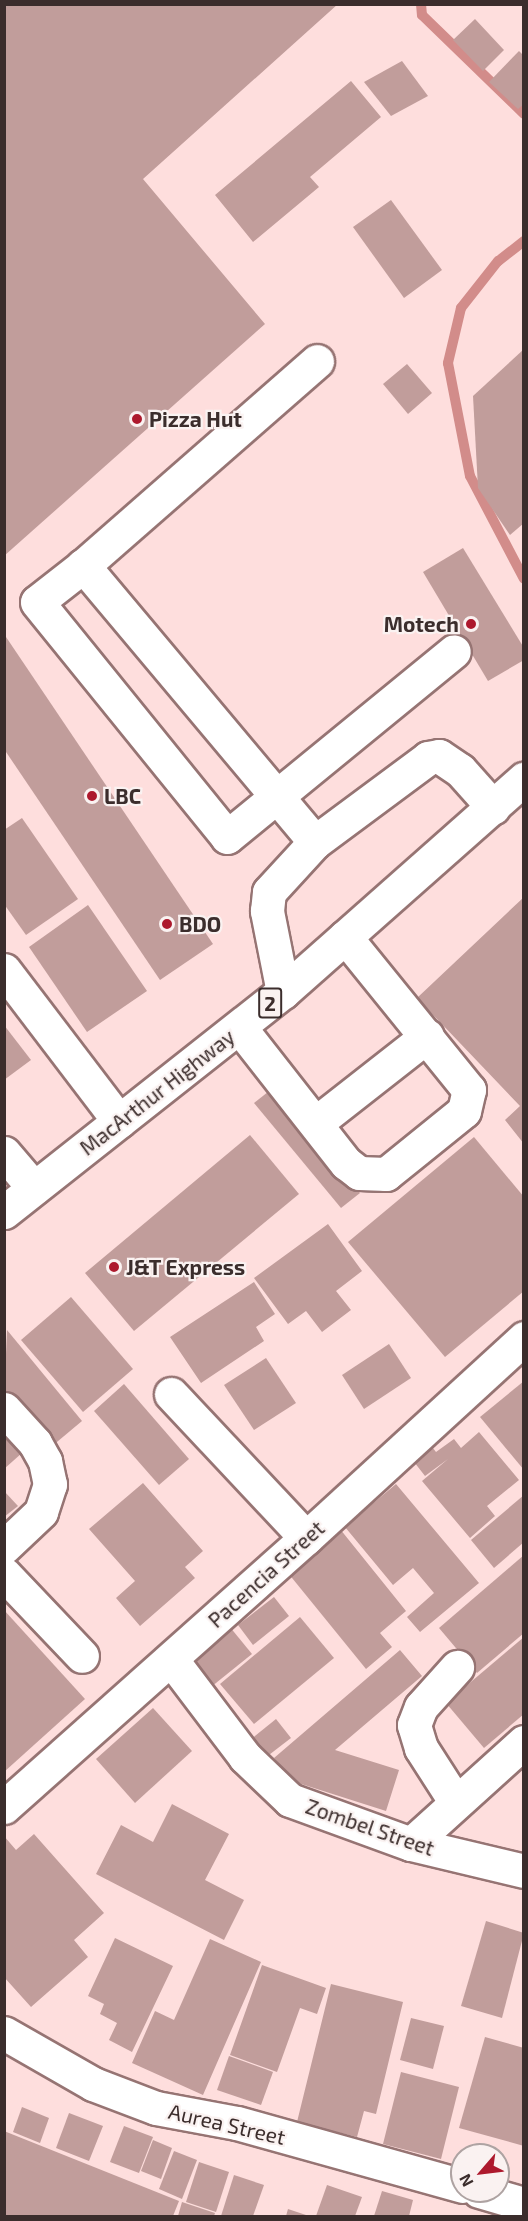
<!DOCTYPE html>
<style>
body{margin:0}
#map{position:relative;width:528px;height:2221px;overflow:hidden;background:#fededd;font-family:"Exo 2",sans-serif}
div>[style]{position:absolute}
.stream>*{height:10px;margin:-5px;padding:0 5px;transform-origin:5px;border-radius:5px;background:#d28c8a}
.building>*{inset:0;background:#c19d9b}
.roads{filter:drop-shadow(2px 0 #967473) drop-shadow(-2px 0 #967473) drop-shadow(0 2px #967473) drop-shadow(0 -2px #967473)}
.minor>*{height:33px;margin:-16.5px;padding:0 16.5px;transform-origin:16.5px;border-radius:16.5px;background:#fff}
.highway>*{height:33px;margin:-16.5px;padding:0 16.5px;transform-origin:16.5px;border-radius:16.5px;background:#fff}
.dots>*{width:16px;height:16px;translate:-50% -50%;box-sizing:border-box;border:3px solid #faf2f1;border-radius:50%}
span{translate:-50% -50%;white-space:nowrap;text-align:center;line-height:1.15;-webkit-text-stroke:4.5px #faf2f1;paint-order:stroke}
.shield-label span{padding:2px 4px;background:#faf2f1;border:2px solid;border-radius:4px;-webkit-text-stroke-width:0}
.shield-label{font-size:20px;color:#3b2d2c;font-weight:700}
.poi-label{font-size:21px;color:#3b2d2c;font-weight:700}
.left{translate:0 -50%;text-align:left}
.right{translate:-100% -50%;text-align:right}
.street-label{font-size:21px;color:#3b2d2c}
.frame{position:absolute;inset:0;border:6px solid #3b2d2c;pointer-events:none}
.north{position:absolute;left:450px;top:2143px;width:60px;height:60px;box-sizing:border-box;background:#faf2f1;border:2px solid #aea3a2;border-radius:50%;rotate:242deg;font-size:16px;font-weight:700;line-height:24px;text-align:center;color:#3b2d2c}
.north::after{content:'';display:block;margin:auto;width:21px;height:27px;background:#ad192d;clip-path:polygon(50% 0,100% 100%,50% 72%,0 100%)}
</style>
<div id="map">
<div class="stream">
<i style="left:421px;top:4px;width:11px;rotate:85deg"></i>
<i style="left:422px;top:15px;width:142px;rotate:44.1deg"></i>
<i style="left:524px;top:241px;width:33px;rotate:142deg"></i>
<i style="left:498px;top:261px;width:60px;rotate:128.2deg"></i>
<i style="left:461px;top:308px;width:57px;rotate:103.3deg"></i>
<i style="left:448px;top:363px;width:115px;rotate:79deg"></i>
<i style="left:470px;top:476px;width:116px;rotate:62.3deg"></i>
</div>
<div class="building">
<i style="clip-path:polygon(4px 4px,338px 4px,143px 179px,265px 324px,4px 556px)"></i>
<i style="clip-path:polygon(475px 19px,504px 50px,483px 71px,453px 40px)"></i>
<i style="clip-path:polygon(519px 51px,524px 56px,524px 104px,518px 109px,489px 82px)"></i>
<i style="clip-path:polygon(402px 61px,428px 96px,391px 116px,364px 82px)"></i>
<i style="clip-path:polygon(351px 81px,381px 117px,310px 177px,319px 187px,253px 242px,215px 195px)"></i>
<i style="clip-path:polygon(391px 200px,442px 270px,404px 298px,353px 227px)"></i>
<i style="clip-path:polygon(524px 349px,524px 523px,510px 535px,478px 488px,473px 396px)"></i>
<i style="clip-path:polygon(407px 364px,432px 393px,408px 414px,383px 384px)"></i>
<i style="clip-path:polygon(463px 548px,524px 648px,524px 660px,488px 681px,423px 572px)"></i>
<i style="clip-path:polygon(4px 634px,213px 944px,160px 980px,4px 749px)"></i>
<i style="clip-path:polygon(22px 818px,78px 899px,26px 935px,4px 904px,4px 830px)"></i>
<i style="clip-path:polygon(524px 897px,524px 1144px,505px 1120px,520px 1106px,417px 998px)"></i>
<i style="clip-path:polygon(88px 905px,147px 991px,87px 1032px,29px 947px)"></i>
<i style="clip-path:polygon(4px 1025px,31px 1060px,4px 1080px)"></i>
<i style="clip-path:polygon(273px 1088px,360px 1193px,341px 1208px,254px 1103px)"></i>
<i style="clip-path:polygon(250px 1135px,299px 1194px,134px 1331px,85px 1273px)"></i>
<i style="clip-path:polygon(474px 1137px,524px 1197px,524px 1291px,445px 1357px,348px 1242px)"></i>
<i style="clip-path:polygon(328px 1224px,362px 1271px,336px 1291px,351px 1310px,322px 1332px,306px 1311px,288px 1324px,254px 1278px)"></i>
<i style="clip-path:polygon(254px 1282px,275px 1314px,256px 1327px,264px 1341px,201px 1383px,170px 1337px)"></i>
<i style="clip-path:polygon(71px 1297px,133px 1369px,83px 1412px,21px 1340px)"></i>
<i style="clip-path:polygon(7px 1330px,82px 1421px,45px 1452px,4px 1402px)"></i>
<i style="clip-path:polygon(389px 1344px,411px 1378px,364px 1409px,342px 1375px)"></i>
<i style="clip-path:polygon(266px 1358px,296px 1403px,254px 1430px,224px 1385px)"></i>
<i style="clip-path:polygon(524px 1381px,524px 1470px,480px 1417px)"></i>
<i style="clip-path:polygon(124px 1384px,189px 1459px,159px 1485px,94px 1411px)"></i>
<i style="clip-path:polygon(4px 1415px,31px 1445px,4px 1469px)"></i>
<i style="clip-path:polygon(479px 1432px,519px 1480px,487px 1506px,495px 1516px,470px 1538px,422px 1481px,448px 1459px,425px 1476px,404px 1449px,422px 1434px,436px 1452px,454px 1439px,461px 1448px)"></i>
<i style="clip-path:polygon(143px 1483px,203px 1551px,185px 1567px,195px 1578px,140px 1626px,116px 1598px,135px 1581px,89px 1529px)"></i>
<i style="clip-path:polygon(396px 1484px,479px 1583px,420px 1632px,407px 1617px,434px 1593px,413px 1568px,393px 1585px,345px 1527px)"></i>
<i style="clip-path:polygon(4px 1491px,18px 1506px,4px 1517px)"></i>
<i style="clip-path:polygon(524px 1495px,524px 1542px,494px 1568px,471px 1540px)"></i>
<i style="clip-path:polygon(340px 1529px,406px 1611px,380px 1633px,392px 1647px,366px 1669px,288px 1573px)"></i>
<i style="clip-path:polygon(524px 1555px,524px 1633px,477px 1673px,439px 1628px)"></i>
<i style="clip-path:polygon(274px 1597px,289px 1616px,253px 1645px,238px 1625px)"></i>
<i style="clip-path:polygon(4px 1610px,85px 1699px,4px 1772px)"></i>
<i style="clip-path:polygon(300px 1617px,334px 1658px,254px 1724px,220px 1684px)"></i>
<i style="clip-path:polygon(225px 1621px,252px 1654px,211px 1687px,184px 1654px)"></i>
<i style="clip-path:polygon(524px 1637px,524px 1714px,484px 1748px,446px 1703px)"></i>
<i style="clip-path:polygon(400px 1650px,422px 1676px,335px 1750px,399px 1770px,386px 1811px,295px 1782px,274px 1758px)"></i>
<i style="clip-path:polygon(153px 1708px,192px 1751px,135px 1803px,96px 1759px)"></i>
<i style="clip-path:polygon(276px 1719px,291px 1738px,265px 1758px,250px 1740px)"></i>
<i style="clip-path:polygon(172px 1804px,229px 1834px,205px 1880px,244px 1900px,224px 1940px,96px 1874px,121px 1825px,153px 1842px)"></i>
<i style="clip-path:polygon(34px 1834px,104px 1913px,74px 1940px,88px 1957px,31px 2007px,4px 1977px,4px 1836px,16px 1850px)"></i>
<i style="clip-path:polygon(486px 1921px,524px 1933px,502px 2018px,461px 2006px)"></i>
<i style="clip-path:polygon(115px 1938px,173px 1966px,132px 2052px,109px 2040px,117px 2023px,100px 2014px,104px 2004px,88px 1996px)"></i>
<i style="clip-path:polygon(210px 1939px,261px 1962px,203px 2095px,132px 2063px,155px 2011px,174px 2020px)"></i>
<i style="clip-path:polygon(262px 1965px,326px 1988px,317px 2014px,300px 2008px,277px 2072px,230px 2055px)"></i>
<i style="clip-path:polygon(331px 1984px,403px 2002px,376px 2114px,364px 2111px,357px 2137px,297px 2122px)"></i>
<i style="clip-path:polygon(411px 2018px,444px 2026px,433px 2069px,400px 2060px)"></i>
<i style="clip-path:polygon(485px 2037px,524px 2048px,524px 2146px,459px 2128px)"></i>
<i style="clip-path:polygon(229px 2056px,273px 2072px,261px 2105px,217px 2090px)"></i>
<i style="clip-path:polygon(401px 2072px,459px 2087px,441px 2159px,383px 2144px)"></i>
<i style="clip-path:polygon(22px 2107px,49px 2118px,40px 2143px,13px 2132px)"></i>
<i style="clip-path:polygon(69px 2113px,103px 2126px,89px 2161px,56px 2148px)"></i>
<i style="clip-path:polygon(124px 2126px,153px 2137px,139px 2173px,110px 2162px)"></i>
<i style="clip-path:polygon(4px 2131px,179px 2201px,173px 2216px,4px 2216px)"></i>
<i style="clip-path:polygon(153px 2140px,172px 2148px,161px 2179px,141px 2171px)"></i>
<i style="clip-path:polygon(174px 2151px,197px 2160px,182px 2199px,159px 2189px)"></i>
<i style="clip-path:polygon(199px 2162px,229px 2172px,216px 2212px,186px 2202px)"></i>
<i style="clip-path:polygon(234px 2175px,264px 2185px,253px 2216px,221px 2216px)"></i>
<i style="clip-path:polygon(327px 2185px,362px 2197px,355px 2216px,316px 2216px)"></i>
<i style="clip-path:polygon(382px 2191px,413px 2200px,409px 2216px,374px 2216px)"></i>
<i style="clip-path:polygon(182px 2202px,215px 2213px,214px 2216px,178px 2216px)"></i>
<i style="clip-path:polygon(288px 2209px,309px 2216px,286px 2216px)"></i>
</div>
<div class="roads">
<div class="minor">
<i style="left:83px;top:566px;width:58px;rotate:142deg"></i>
<i style="left:37px;top:602px;width:302px;rotate:51deg"></i>
<i style="left:227px;top:837px;width:293px;rotate:-39.3deg"></i>
<i style="left:315px;top:842px;width:361px;rotate:-130deg"></i>
<i style="left:83px;top:566px;width:311px;rotate:-41.2deg"></i>
<i style="left:4px;top:970px;width:190px;rotate:52.7deg"></i>
<i style="left:283px;top:992px;width:83px;rotate:-101.2deg"></i>
<i style="left:267px;top:911px;width:19px;rotate:-84deg"></i>
<i style="left:269px;top:892px;width:68px;rotate:-47.4deg"></i>
<i style="left:315px;top:842px;width:141px;rotate:-36.6deg"></i>
<i style="left:428px;top:758px;width:11px;rotate:-10deg"></i>
<i style="left:439px;top:756px;width:25px;rotate:34deg"></i>
<i style="left:460px;top:770px;width:50px;rotate:48.3deg"></i>
<i style="left:240px;top:1028px;width:172px;rotate:51.9deg"></i>
<i style="left:346px;top:1163px;width:16px;rotate:38deg"></i>
<i style="left:359px;top:1173px;width:27px;rotate:2deg"></i>
<i style="left:386px;top:1174px;width:100px;rotate:-38.9deg"></i>
<i style="left:464px;top:1111px;width:22px;rotate:-77deg"></i>
<i style="left:469px;top:1090px;width:197px;rotate:-129deg"></i>
<i style="left:316px;top:1123px;width:141px;rotate:-38.1deg"></i>
<i style="left:4px;top:1153px;width:46px;rotate:49.4deg"></i>
<i style="left:171px;top:1394px;width:197px;rotate:46.8deg"></i>
<i style="left:4px;top:1409px;width:46px;rotate:47.6deg"></i>
<i style="left:35px;top:1443px;width:21px;rotate:61deg"></i>
<i style="left:45px;top:1461px;width:24px;rotate:78deg"></i>
<i style="left:50px;top:1484px;width:29px;rotate:108deg"></i>
<i style="left:41px;top:1512px;width:51px;rotate:136.6deg"></i>
<i style="left:4px;top:1574px;width:113px;rotate:46.4deg"></i>
<i style="left:171px;top:1659px;width:123px;rotate:52.9deg"></i>
<i style="left:245px;top:1757px;width:62px;rotate:43.7deg"></i>
<i style="left:290px;top:1800px;width:129px;rotate:20deg"></i>
<i style="left:411px;top:1844px;width:116px;rotate:13.4deg"></i>
<i style="left:455px;top:1801px;width:63px;rotate:-122.7deg"></i>
<i style="left:421px;top:1748px;width:24px;rotate:-107deg"></i>
<i style="left:414px;top:1725px;width:19px;rotate:-69deg"></i>
<i style="left:421px;top:1707px;width:54px;rotate:-48deg"></i>
<i style="left:4px;top:1807px;width:404px;rotate:-41.7deg"></i>
<i style="left:306px;top:1538px;width:296px;rotate:-42.5deg"></i>
<i style="left:411px;top:1844px;width:152px;rotate:-42.1deg"></i>
<i style="left:4px;top:2033px;width:103px;rotate:29.8deg"></i>
<i style="left:93px;top:2084px;width:67px;rotate:20.9deg"></i>
<i style="left:156px;top:2108px;width:82px;rotate:10.5deg"></i>
<i style="left:237px;top:2123px;width:234px;rotate:15.6deg"></i>
<i style="left:479px;top:2191px;width:47px;rotate:16.1deg"></i>
</div>
<div class="highway">
<i style="left:4px;top:1212px;width:355px;rotate:-38.3deg"></i>
<i style="left:283px;top:992px;width:322px;rotate:-41.5deg"></i>
</div>
</div>
<div class="dots">
<i style="left:137px;top:419px;background:#ad192d"></i>
<i style="left:471px;top:624px;background:#ad192d"></i>
<i style="left:92px;top:796px;background:#ad192d"></i>
<i style="left:167px;top:924px;background:#ad192d"></i>
<i style="left:114px;top:1267px;background:#ad192d"></i>
</div>
<div class="shield-label">
<span style="left:270px;top:1003px">2</span>
</div>
<div class="poi-label">
<span class="left" style="left:149px;top:419px">Pizza Hut</span>
<span class="right" style="left:459px;top:624px">Motech</span>
<span class="left" style="left:104px;top:796px">LBC</span>
<span class="left" style="left:179px;top:924px">BDO</span>
<span class="left" style="left:126px;top:1267px">J&amp;T Express</span>
</div>
<div class="street-label">
<span style="left:157px;top:1092px;rotate:-38deg">MacArthur Highway</span>
<span style="left:266px;top:1574px;rotate:-42deg">Pacencia Street</span>
<span style="left:370px;top:1827px;rotate:19deg">Zombel Street</span>
<span style="left:227px;top:2124px;rotate:13deg">Aurea Street</span>
</div>
<div class="frame"></div>
<div class="north">N</div>
</div>
